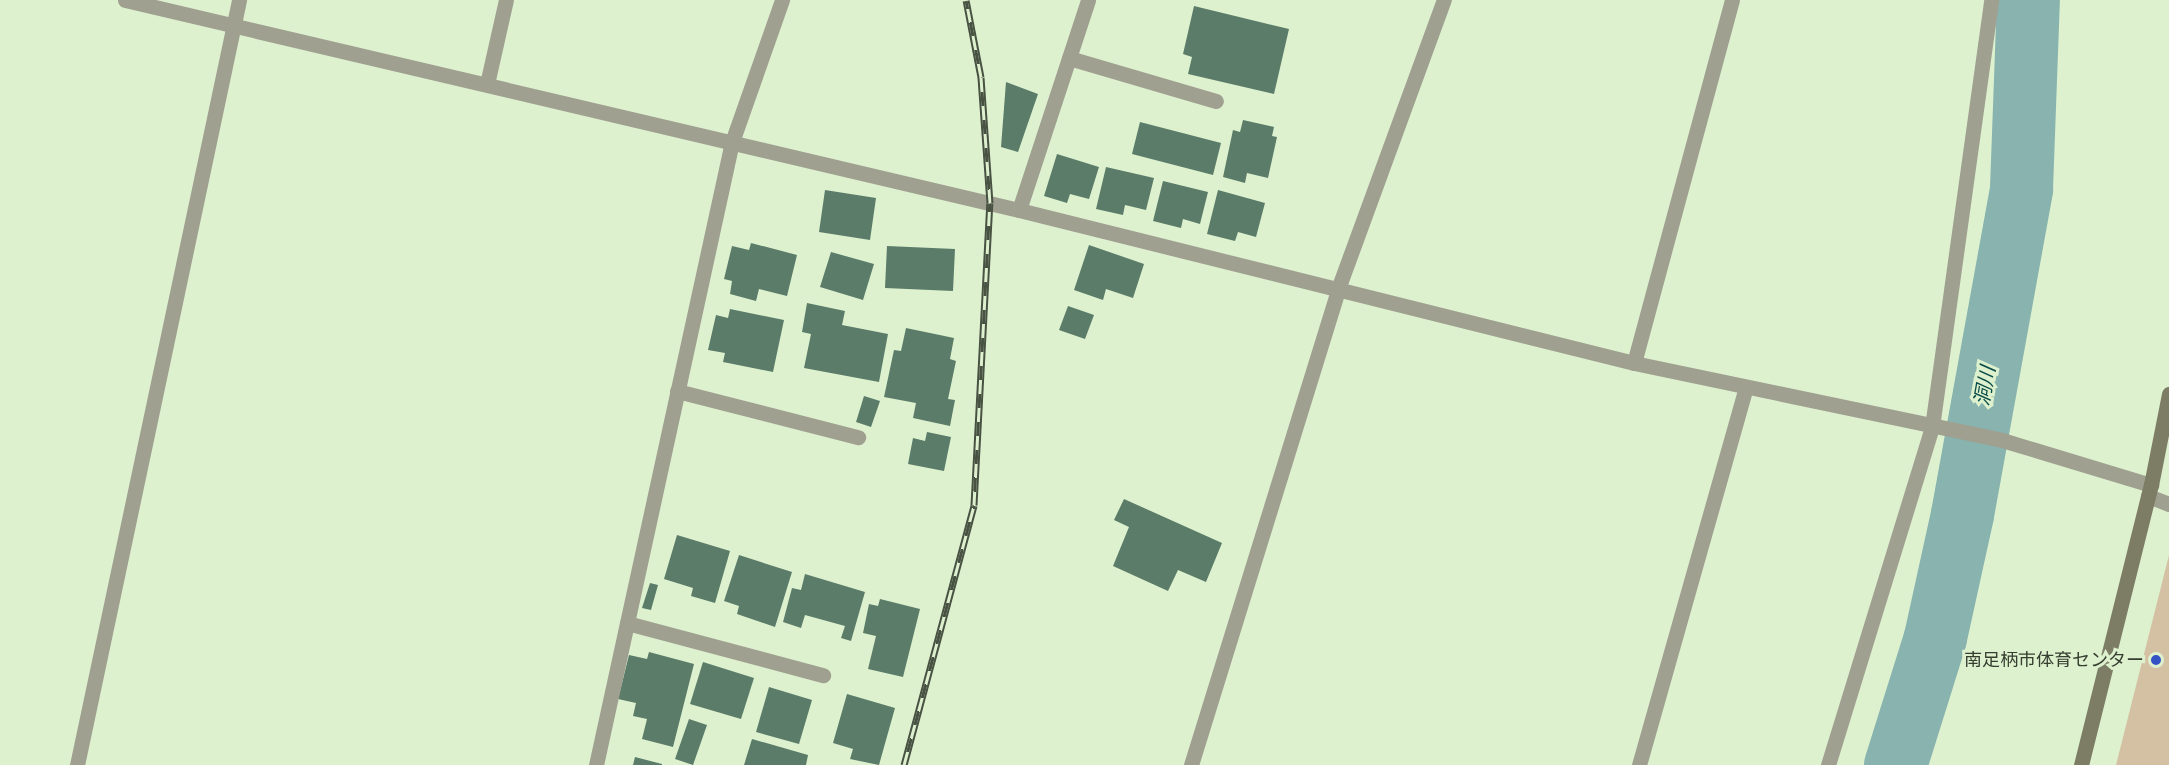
<!DOCTYPE html>
<meta charset="utf-8">
<style>
body{margin:0}
#map{position:relative;width:2169px;height:765px;overflow:hidden;background:#ddf1cf;font-family:"Fira Sans Condensed","Noto Sans JP",sans-serif}
div>[style]{position:absolute}
.green>*{inset:0;background:#d4c1a4}
.river>*{height:63px;margin:-31.5px;padding:0 31.5px;transform-origin:31.5px;border-radius:31.5px;background:#88b3ae}
.building>*{inset:0;background:#5b7c69}
.lane>*{height:15px;margin:-7.5px;padding:0 7.5px;transform-origin:7.5px;border-radius:7.5px;background:#a0a090}
.street>*{height:15px;margin:-7.5px;padding:0 7.5px;transform-origin:7.5px;border-radius:7.5px;background:#a0a090}
.secondary>*{height:15px;margin:-7.5px;padding:0 7.5px;transform-origin:7.5px;border-radius:7.5px;background:#7d7c65}
.rail>*{height:7px;margin-top:-3.5px;transform-origin:0;background:repeating-linear-gradient(90deg,#ddf1cf 0 14px,#485242 0 28px);box-sizing:border-box;border-block:2px solid #485242}
.dots>*{width:16px;height:16px;translate:-50% -50%;box-sizing:border-box;border:3px solid #ddf1cf;border-radius:50%}
span{translate:-50% -50%;white-space:nowrap;text-align:center;line-height:1.15;-webkit-text-stroke:6px #ddf1cf;paint-order:stroke}
.poi-label{font-size:18px;color:#363e30}
.right{translate:-100% -50%;text-align:right}
.water-label{font-size:20px;color:#0d4e49;font-style:italic}
</style>
<div id="map">
<div class="green">
<i style="clip-path:polygon(2169px 555px,2169px 765px,2116px 765px)"></i>
</div>
<div class="river">
<i style="left:1895px;top:765px;width:134px;rotate:-72.6deg"></i>
<i style="left:1935px;top:637px;width:126px;rotate:-77.6deg"></i>
<i style="left:1962px;top:514px;width:331px;rotate:-79.7deg"></i>
<i style="left:2021px;top:188px;width:188px;rotate:-87.9deg"></i>
</div>
<div class="building">
<i style="clip-path:polygon(1194px 6px,1289px 29px,1274px 94px,1188px 74px,1192px 57px,1183px 54px)"></i>
<i style="clip-path:polygon(1006px 82px,1038px 94px,1018px 152px,1001px 147px)"></i>
<i style="clip-path:polygon(1243px 120px,1274px 127px,1272px 136px,1277px 137px,1268px 178px,1247px 173px,1245px 183px,1223px 177px,1233px 130px,1240px 132px)"></i>
<i style="clip-path:polygon(1140px 122px,1221px 143px,1213px 175px,1132px 154px)"></i>
<i style="clip-path:polygon(1057px 154px,1099px 167px,1089px 199px,1070px 194px,1067px 203px,1044px 196px)"></i>
<i style="clip-path:polygon(1106px 167px,1154px 178px,1146px 210px,1125px 205px,1123px 215px,1096px 209px)"></i>
<i style="clip-path:polygon(1163px 181px,1208px 192px,1200px 224px,1183px 219px,1181px 228px,1153px 221px)"></i>
<i style="clip-path:polygon(825px 190px,876px 198px,870px 240px,819px 232px)"></i>
<i style="clip-path:polygon(1218px 190px,1265px 203px,1256px 237px,1238px 232px,1235px 241px,1207px 234px)"></i>
<i style="clip-path:polygon(751px 243px,797px 255px,787px 296px,759px 289px,756px 301px,730px 294px,732px 281px,724px 279px,732px 246px,749px 250px)"></i>
<i style="clip-path:polygon(1089px 245px,1144px 264px,1133px 298px,1106px 289px,1103px 300px,1074px 290px)"></i>
<i style="clip-path:polygon(887px 246px,955px 249px,953px 291px,885px 288px)"></i>
<i style="clip-path:polygon(831px 252px,874px 264px,863px 300px,820px 287px)"></i>
<i style="clip-path:polygon(807px 303px,845px 311px,842px 325px,888px 334px,879px 382px,804px 368px,811px 334px,802px 332px)"></i>
<i style="clip-path:polygon(1068px 306px,1094px 315px,1085px 339px,1059px 330px)"></i>
<i style="clip-path:polygon(730px 309px,784px 320px,773px 372px,723px 362px,725px 353px,708px 350px,716px 315px,728px 318px)"></i>
<i style="clip-path:polygon(906px 328px,954px 338px,950px 359px,956px 361px,948px 399px,955px 400px,950px 426px,913px 418px,916px 403px,884px 397px,894px 350px,901px 351px)"></i>
<i style="clip-path:polygon(864px 396px,880px 401px,871px 427px,856px 422px)"></i>
<i style="clip-path:polygon(927px 432px,951px 437px,944px 471px,908px 464px,913px 438px,925px 441px)"></i>
<i style="clip-path:polygon(1124px 499px,1222px 543px,1206px 582px,1178px 570px,1168px 591px,1113px 566px,1129px 527px,1114px 520px)"></i>
<i style="clip-path:polygon(677px 535px,730px 551px,715px 603px,691px 596px,693px 588px,664px 579px)"></i>
<i style="clip-path:polygon(739px 555px,792px 572px,775px 627px,737px 614px,739px 606px,724px 601px)"></i>
<i style="clip-path:polygon(805px 574px,865px 592px,851px 641px,841px 638px,845px 626px,805px 615px,801px 628px,783px 622px,792px 588px,801px 590px)"></i>
<i style="clip-path:polygon(650px 583px,658px 585px,651px 610px,642px 608px)"></i>
<i style="clip-path:polygon(880px 599px,920px 609px,903px 677px,868px 669px,876px 636px,863px 633px,869px 604px,878px 606px)"></i>
<i style="clip-path:polygon(649px 652px,694px 664px,673px 747px,642px 739px,647px 719px,633px 716px,636px 703px,618px 699px,629px 655px,647px 659px)"></i>
<i style="clip-path:polygon(703px 662px,754px 678px,741px 719px,690px 704px)"></i>
<i style="clip-path:polygon(769px 687px,812px 700px,799px 744px,756px 732px)"></i>
<i style="clip-path:polygon(847px 694px,895px 708px,879px 765px,850px 759px,853px 749px,833px 743px)"></i>
<i style="clip-path:polygon(689px 719px,707px 725px,693px 765px,675px 759px)"></i>
<i style="clip-path:polygon(752px 739px,808px 755px,806px 765px,744px 765px)"></i>
<i style="clip-path:polygon(635px 757px,662px 764px,662px 765px,633px 765px)"></i>
</div>
<div class="lane">
<i style="left:1069px;top:58px;width:153px;rotate:16.3deg"></i>
<i style="left:677px;top:391px;width:187px;rotate:14.3deg"></i>
<i style="left:627px;top:623px;width:203px;rotate:14.9deg"></i>
</div>
<div class="street">
<i style="left:125px;top:0;width:918px;rotate:13.22deg"></i>
<i style="left:1019px;top:210px;width:634px;rotate:13.97deg"></i>
<i style="left:1634px;top:363px;width:376px;rotate:11.8deg"></i>
<i style="left:2002px;top:440px;width:156px;rotate:16.8deg"></i>
<i style="left:487px;top:84px;width:86px;rotate:-77.3deg"></i>
<i style="left:1019px;top:210px;width:221px;rotate:-71.8deg"></i>
<i style="left:1634px;top:363px;width:376px;rotate:-74.9deg"></i>
<i style="left:2148px;top:496px;width:22px;rotate:21deg"></i>
<i style="left:77px;top:765px;width:782px;rotate:-78.04deg"></i>
<i style="left:596px;top:765px;width:638px;rotate:-77.69deg"></i>
<i style="left:732px;top:142px;width:151px;rotate:-70.6deg"></i>
<i style="left:1191px;top:765px;width:498px;rotate:-72.8deg"></i>
<i style="left:1338px;top:289px;width:308px;rotate:-69.9deg"></i>
<i style="left:1639px;top:765px;width:392px;rotate:-74.2deg"></i>
<i style="left:1828px;top:765px;width:354px;rotate:-72.9deg"></i>
<i style="left:1932px;top:427px;width:431px;rotate:-82.1deg"></i>
</div>
<div class="secondary">
<i style="left:2081px;top:765px;width:289px;rotate:-76deg"></i>
<i style="left:2151px;top:485px;width:93px;rotate:-78.8deg"></i>
</div>
<div class="rail">
<i style="left:904px;top:765px;width:269px;rotate:-74.9deg"></i>
<i style="left:974px;top:505px;width:302px;rotate:-87deg"></i>
<i style="left:990px;top:203px;width:126px;rotate:-94.1deg"></i>
<i style="left:981px;top:77px;width:78px;rotate:-101deg"></i>
</div>
<div class="dots">
<i style="left:2156px;top:660px;background:#3352c3"></i>
</div>
<div class="poi-label">
<span class="right" style="left:2144px;top:660px">南足柄市体育センター</span>
</div>
<div class="water-label">
<span style="left:1985px;top:386px;rotate:-80deg">洞川</span>
</div>
</div>
